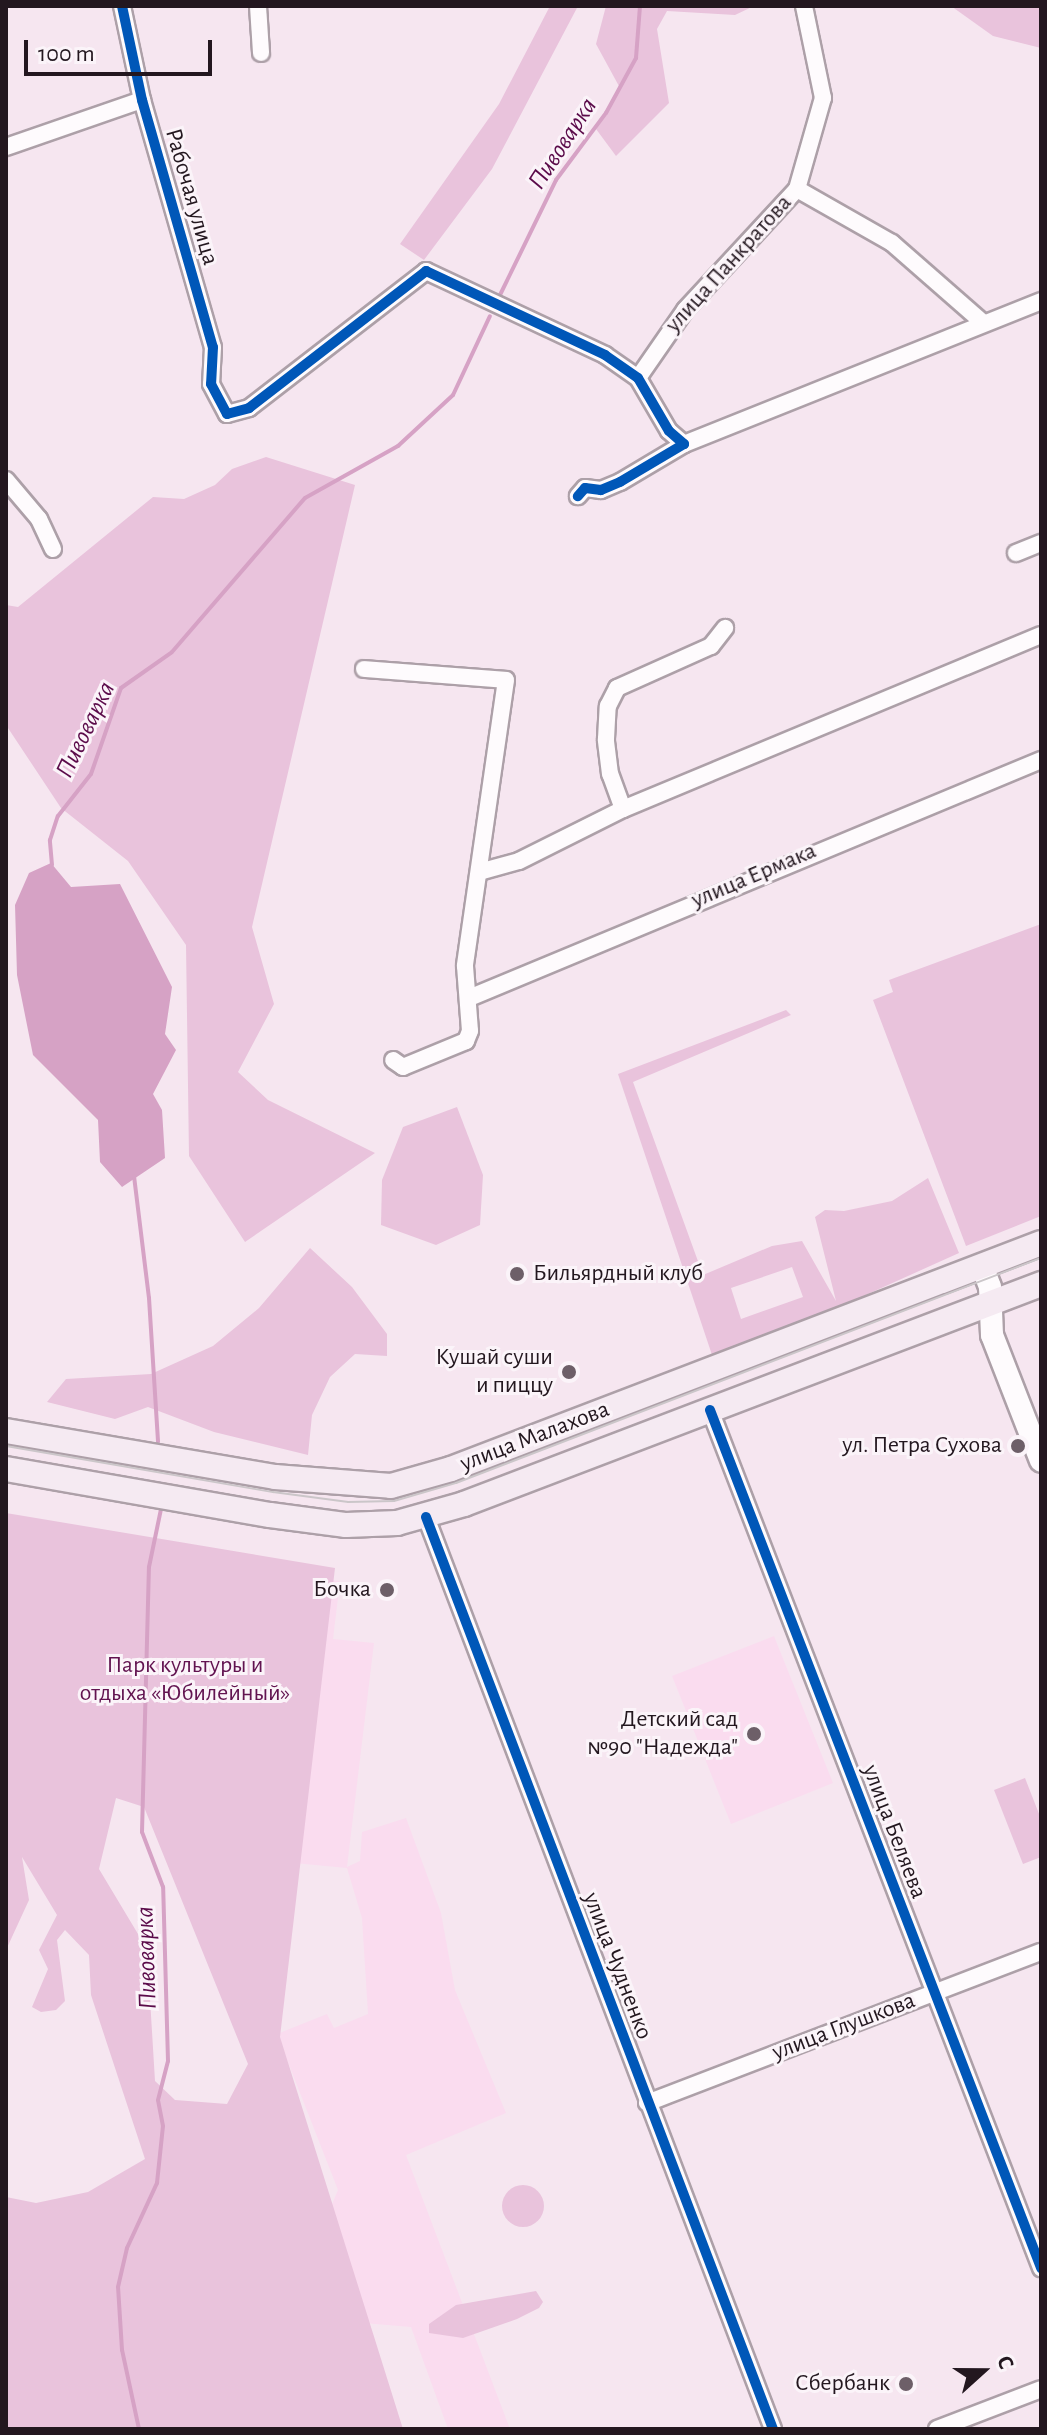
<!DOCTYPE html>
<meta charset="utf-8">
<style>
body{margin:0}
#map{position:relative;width:1047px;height:2435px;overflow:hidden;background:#f6e6f0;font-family:"Alegreya Sans",sans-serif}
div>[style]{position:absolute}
.built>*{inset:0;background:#fadcef}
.green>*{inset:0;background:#e9c3dc}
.round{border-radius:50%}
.water>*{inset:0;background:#d6a2c5}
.stream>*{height:4px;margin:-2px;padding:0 2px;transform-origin:2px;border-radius:2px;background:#d6a2c5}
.roads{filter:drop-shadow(2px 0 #ada0a8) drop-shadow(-2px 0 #ada0a8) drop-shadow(0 2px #ada0a8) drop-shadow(0 -2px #ada0a8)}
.street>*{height:16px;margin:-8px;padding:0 8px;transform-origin:8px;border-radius:8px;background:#fefbfd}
.secondary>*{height:22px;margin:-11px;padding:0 11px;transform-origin:11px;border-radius:11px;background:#fefbfd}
.primary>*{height:24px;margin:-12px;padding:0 12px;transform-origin:12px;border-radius:12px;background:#f5eaf2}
.tram>*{height:2px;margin:-1px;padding:0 1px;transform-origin:1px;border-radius:1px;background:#cbc6c9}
.cycleway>*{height:10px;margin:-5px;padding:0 5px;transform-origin:5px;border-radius:5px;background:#0057b8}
.dots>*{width:22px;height:22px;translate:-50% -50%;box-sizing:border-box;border:4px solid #fbf4f9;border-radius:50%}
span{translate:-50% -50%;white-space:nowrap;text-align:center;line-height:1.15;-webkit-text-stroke:6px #fbf4f9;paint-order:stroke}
.street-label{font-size:24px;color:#23171f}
.poi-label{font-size:24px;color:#23171f}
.left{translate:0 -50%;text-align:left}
.right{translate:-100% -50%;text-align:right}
.park-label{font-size:24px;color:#621350}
.water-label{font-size:26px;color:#5b0b4a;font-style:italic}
.frame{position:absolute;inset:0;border:8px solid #23171f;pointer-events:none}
.north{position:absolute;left:943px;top:2331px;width:80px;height:80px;-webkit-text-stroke:6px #fbf4f9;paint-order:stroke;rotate:69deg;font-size:22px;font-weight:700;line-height:32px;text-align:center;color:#23171f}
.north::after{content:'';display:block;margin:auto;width:28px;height:36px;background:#23171f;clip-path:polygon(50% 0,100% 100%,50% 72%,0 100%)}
.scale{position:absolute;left:24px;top:40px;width:188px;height:36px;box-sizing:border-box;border:4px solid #23171f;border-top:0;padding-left:10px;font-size:24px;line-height:28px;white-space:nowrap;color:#23171f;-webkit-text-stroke:6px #fbf4f9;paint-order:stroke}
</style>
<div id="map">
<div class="built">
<i style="clip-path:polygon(289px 1576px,340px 1581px,333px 1639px,374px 1643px,347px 1867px,360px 1861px,362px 1832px,406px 1818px,441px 1913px,455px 1990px,506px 2113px,406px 2155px,510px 2429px,448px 2429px,411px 2327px,351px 2322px,315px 2245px,338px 2190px,277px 2034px,327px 2014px,334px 2028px,368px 2014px,362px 1918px,347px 1868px,230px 1857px)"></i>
<i style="clip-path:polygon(774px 1636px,833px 1783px,731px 1824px,672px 1676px)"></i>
</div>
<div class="green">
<i style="clip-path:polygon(550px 6px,578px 6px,492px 169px,424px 260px,400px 244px,499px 104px)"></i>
<i style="clip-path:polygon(606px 6px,754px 6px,735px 15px,667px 11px,657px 29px,669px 103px,616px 156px,596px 129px,620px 88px,596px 44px)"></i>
<i style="clip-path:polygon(951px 6px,1041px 6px,1041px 48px,993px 36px)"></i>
<i style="clip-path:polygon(266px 457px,355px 485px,252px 927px,274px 1004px,238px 1072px,268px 1100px,375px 1153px,245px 1242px,189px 1156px,186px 945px,128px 861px,61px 808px,6px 725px,6px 605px,18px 607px,153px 497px,184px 499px,215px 485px,232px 469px)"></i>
<i style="clip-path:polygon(1041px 924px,1041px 1216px,966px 1246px,873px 1000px,893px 992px,889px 980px)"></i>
<i style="clip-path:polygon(evenodd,786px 1010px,791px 1015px,633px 1082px,703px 1275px,772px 1246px,802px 1241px,836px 1301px,815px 1217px,825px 1210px,844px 1211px,892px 1201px,928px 1178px,959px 1253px,828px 1312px,712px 1355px,618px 1074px,786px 1010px,792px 1267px,803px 1297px,741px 1319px,731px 1288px,792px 1267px)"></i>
<i style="clip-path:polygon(457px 1107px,483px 1175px,480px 1225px,436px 1245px,381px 1225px,382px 1180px,403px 1127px)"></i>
<i style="clip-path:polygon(310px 1248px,352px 1287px,387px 1334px,387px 1356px,355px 1354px,330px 1377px,312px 1415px,308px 1455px,214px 1432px,148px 1407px,115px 1419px,47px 1402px,66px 1379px,151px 1374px,213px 1346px,259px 1308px)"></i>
<i style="clip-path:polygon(evenodd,6px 1513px,335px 1568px,280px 2037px,403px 2429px,6px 2429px,6px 2197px,36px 2203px,88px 2192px,145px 2159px,91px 1995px,89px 1955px,65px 1930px,57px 1940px,65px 2001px,56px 2010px,41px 2012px,32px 2007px,48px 1969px,39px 1950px,57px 1915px,22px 1857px,29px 1900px,6px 1950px,6px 1513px,116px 1798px,144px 1807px,248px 2064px,227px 2104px,175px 2100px,155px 2081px,147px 1949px,99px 1869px,116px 1798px)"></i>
<i style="clip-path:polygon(1025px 1778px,1041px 1819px,1041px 1857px,1023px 1864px,994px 1790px)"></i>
<i class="round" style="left:502px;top:2185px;width:42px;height:42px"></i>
<i style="clip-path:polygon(536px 2291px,543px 2302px,539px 2308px,517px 2319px,463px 2338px,429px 2333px,429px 2324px,456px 2305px)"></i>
</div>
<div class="water">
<i style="clip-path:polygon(51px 863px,71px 887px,120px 884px,172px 987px,165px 1034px,176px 1050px,153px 1094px,162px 1110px,165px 1158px,122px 1187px,100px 1162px,98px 1120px,33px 1055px,17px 975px,15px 905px,29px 873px)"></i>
</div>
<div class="stream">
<i style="left:499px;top:297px;width:130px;rotate:-64deg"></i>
<i style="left:556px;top:180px;width:84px;rotate:-53.3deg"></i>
<i style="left:606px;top:113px;width:63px;rotate:-61.4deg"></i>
<i style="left:636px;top:58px;width:52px;rotate:-85.6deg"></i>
<i style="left:52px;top:865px;width:25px;rotate:-95deg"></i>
<i style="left:50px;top:840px;width:25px;rotate:-72deg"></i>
<i style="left:58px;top:816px;width:53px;rotate:-51.8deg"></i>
<i style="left:91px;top:774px;width:91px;rotate:-70.8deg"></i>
<i style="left:121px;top:688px;width:62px;rotate:-35.2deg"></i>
<i style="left:172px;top:652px;width:203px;rotate:-49.2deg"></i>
<i style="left:305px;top:498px;width:107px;rotate:-29.2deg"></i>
<i style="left:398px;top:446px;width:75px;rotate:-42.8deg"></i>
<i style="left:453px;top:395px;width:87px;rotate:-64.9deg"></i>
<i style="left:134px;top:1176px;width:123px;rotate:83deg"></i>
<i style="left:149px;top:1298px;width:144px;rotate:86.4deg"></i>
<i style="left:139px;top:2429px;width:81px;rotate:-102.1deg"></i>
<i style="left:122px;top:2350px;width:63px;rotate:-93.6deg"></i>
<i style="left:118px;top:2287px;width:40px;rotate:-77deg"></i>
<i style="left:127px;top:2248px;width:72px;rotate:-65.2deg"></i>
<i style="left:157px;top:2183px;width:57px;rotate:-84deg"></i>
<i style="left:163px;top:2126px;width:26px;rotate:-101deg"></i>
<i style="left:158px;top:2100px;width:40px;rotate:-75.6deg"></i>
<i style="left:168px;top:2061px;width:174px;rotate:-91.6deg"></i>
<i style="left:163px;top:1887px;width:59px;rotate:-110.9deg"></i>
<i style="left:142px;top:1832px;width:265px;rotate:-88.5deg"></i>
<i style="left:149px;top:1567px;width:64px;rotate:-78.3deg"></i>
</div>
<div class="roads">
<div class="street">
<i style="left:122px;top:6px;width:96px;rotate:78deg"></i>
<i style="left:142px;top:100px;width:257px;rotate:74deg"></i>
<i style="left:213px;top:347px;width:37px;rotate:93deg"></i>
<i style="left:211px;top:384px;width:34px;rotate:62deg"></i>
<i style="left:227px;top:414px;width:23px;rotate:-15deg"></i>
<i style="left:249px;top:408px;width:224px;rotate:-37.7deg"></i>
<i style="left:426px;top:271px;width:198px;rotate:25.1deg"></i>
<i style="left:605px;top:355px;width:40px;rotate:34.9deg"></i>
<i style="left:638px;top:378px;width:61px;rotate:59.7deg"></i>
<i style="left:669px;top:431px;width:20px;rotate:41deg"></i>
<i style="left:684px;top:444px;width:74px;rotate:149.3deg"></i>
<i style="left:620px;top:482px;width:21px;rotate:157deg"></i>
<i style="left:601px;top:490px;width:16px;rotate:-173deg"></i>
<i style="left:585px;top:488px;width:11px;rotate:131deg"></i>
<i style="left:258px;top:6px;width:47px;rotate:86.3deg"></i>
<i style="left:6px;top:147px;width:144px;rotate:-19.1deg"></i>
<i style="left:797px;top:189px;width:109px;rotate:29.6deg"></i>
<i style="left:892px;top:243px;width:118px;rotate:41.2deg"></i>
<i style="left:638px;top:378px;width:83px;rotate:-55.3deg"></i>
<i style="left:685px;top:310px;width:165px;rotate:-47.2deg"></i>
<i style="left:797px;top:189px;width:95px;rotate:-74.1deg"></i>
<i style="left:823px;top:98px;width:94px;rotate:-101.7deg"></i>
<i style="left:684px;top:444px;width:385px;rotate:-21.8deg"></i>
<i style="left:6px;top:480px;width:51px;rotate:49.8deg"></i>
<i style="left:39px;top:519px;width:33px;rotate:65deg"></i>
<i style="left:1016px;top:553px;width:27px;rotate:-22deg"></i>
<i style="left:364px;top:669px;width:142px;rotate:4.4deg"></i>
<i style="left:506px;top:680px;width:289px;rotate:98.2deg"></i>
<i style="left:465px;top:966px;width:65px;rotate:85.6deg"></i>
<i style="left:470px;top:1031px;width:11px;rotate:112deg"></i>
<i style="left:466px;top:1041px;width:68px;rotate:157.6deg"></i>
<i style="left:403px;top:1067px;width:12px;rotate:-145deg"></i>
<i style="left:623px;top:809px;width:37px;rotate:-110deg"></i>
<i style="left:610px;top:774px;width:35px;rotate:-97deg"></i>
<i style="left:606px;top:739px;width:33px;rotate:-87deg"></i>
<i style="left:608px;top:706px;width:20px;rotate:-63deg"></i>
<i style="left:617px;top:688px;width:103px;rotate:-24.1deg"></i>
<i style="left:711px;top:646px;width:23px;rotate:-52deg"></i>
<i style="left:479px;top:872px;width:41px;rotate:-15.4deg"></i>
<i style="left:519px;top:861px;width:116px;rotate:-26.6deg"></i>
<i style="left:623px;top:809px;width:453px;rotate:-22.6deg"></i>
<i style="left:469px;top:998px;width:620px;rotate:-22.59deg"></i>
<i style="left:710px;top:1410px;width:920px;rotate:68.9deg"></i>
<i style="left:426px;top:1517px;width:976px;rotate:69.17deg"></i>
<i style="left:647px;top:2103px;width:422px;rotate:-21deg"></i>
<i style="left:937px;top:2429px;width:111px;rotate:-21deg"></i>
</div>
<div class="secondary">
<i style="left:982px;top:1266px;width:22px;rotate:69deg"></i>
<i style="left:990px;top:1287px;width:48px;rotate:87.6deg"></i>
<i style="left:992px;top:1335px;width:135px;rotate:68.7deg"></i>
</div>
<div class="primary">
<i style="left:6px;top:1431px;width:273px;rotate:9.7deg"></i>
<i style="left:275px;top:1477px;width:116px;rotate:4.4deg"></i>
<i style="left:391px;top:1486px;width:62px;rotate:-15.8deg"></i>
<i style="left:451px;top:1469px;width:632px;rotate:-20.96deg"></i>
<i style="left:6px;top:1469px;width:268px;rotate:9.9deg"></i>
<i style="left:270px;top:1515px;width:77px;rotate:7.5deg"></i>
<i style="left:346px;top:1525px;width:51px;rotate:-2.2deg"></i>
<i style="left:397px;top:1523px;width:70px;rotate:-15.8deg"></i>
<i style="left:464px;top:1504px;width:618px;rotate:-20.87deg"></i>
</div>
</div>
<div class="tram">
<i style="left:6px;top:1446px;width:271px;rotate:9.8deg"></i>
<i style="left:273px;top:1492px;width:76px;rotate:7.6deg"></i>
<i style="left:348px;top:1502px;width:46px;rotate:-1.2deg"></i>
<i style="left:394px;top:1501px;width:65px;rotate:-16.2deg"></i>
<i style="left:456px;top:1483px;width:627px;rotate:-21.04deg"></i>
</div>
<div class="cycleway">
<i style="left:122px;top:6px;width:96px;rotate:78deg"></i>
<i style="left:142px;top:100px;width:257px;rotate:74deg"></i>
<i style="left:213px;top:347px;width:37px;rotate:93deg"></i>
<i style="left:211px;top:384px;width:34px;rotate:62deg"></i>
<i style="left:227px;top:414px;width:23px;rotate:-15deg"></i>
<i style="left:249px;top:408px;width:224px;rotate:-37.7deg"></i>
<i style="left:426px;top:271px;width:198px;rotate:25.1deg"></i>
<i style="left:605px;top:355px;width:40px;rotate:34.9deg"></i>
<i style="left:638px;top:378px;width:61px;rotate:59.7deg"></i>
<i style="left:669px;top:431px;width:20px;rotate:41deg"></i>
<i style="left:684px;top:444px;width:74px;rotate:149.3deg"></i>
<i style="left:620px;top:482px;width:21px;rotate:157deg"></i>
<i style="left:601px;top:490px;width:16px;rotate:-173deg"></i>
<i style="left:585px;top:488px;width:11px;rotate:131deg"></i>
<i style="left:710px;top:1410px;width:920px;rotate:68.9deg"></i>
<i style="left:426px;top:1517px;width:976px;rotate:69.17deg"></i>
</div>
<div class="dots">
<i style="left:517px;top:1274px;background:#6d5f68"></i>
<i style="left:569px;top:1372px;background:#6d5f68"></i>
<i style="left:1018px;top:1446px;background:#6d5f68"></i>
<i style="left:387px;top:1590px;background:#6d5f68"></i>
<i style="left:754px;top:1734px;background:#6d5f68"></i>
<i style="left:906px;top:2384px;background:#6d5f68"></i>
</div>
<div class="street-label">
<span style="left:191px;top:197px;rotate:74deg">Рабочая улица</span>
<span style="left:729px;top:264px;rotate:-48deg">улица Панкратова</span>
<span style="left:754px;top:876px;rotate:-23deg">улица Ермака</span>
<span style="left:535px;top:1437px;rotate:-21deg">улица Малахова</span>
<span style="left:894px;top:1832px;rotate:69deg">улица Беляева</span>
<span style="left:617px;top:1966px;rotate:69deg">улица Чудненко</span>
<span style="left:844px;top:2027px;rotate:-21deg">улица Глушкова</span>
</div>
<div class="poi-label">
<span class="left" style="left:533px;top:1274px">Бильярдный клуб</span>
<span class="right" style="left:553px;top:1372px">Кушай суши<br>и пиццу</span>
<span class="right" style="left:1002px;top:1446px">ул. Петра Сухова</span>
<span class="right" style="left:371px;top:1590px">Бочка</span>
<span class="right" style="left:738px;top:1734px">Детский сад<br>№90 "Надежда"</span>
<span class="right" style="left:890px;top:2384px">Сбербанк</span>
</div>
<div class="park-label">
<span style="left:185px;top:1680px">Парк культуры и<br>отдыха «Юбилейный»</span>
</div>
<div class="water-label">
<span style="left:563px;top:144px;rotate:-57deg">Пивоварка</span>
<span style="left:86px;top:730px;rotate:-64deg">Пивоварка</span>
<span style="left:147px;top:1958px;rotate:-92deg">Пивоварка</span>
</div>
<div class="frame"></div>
<div class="north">С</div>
<div class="scale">100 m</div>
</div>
